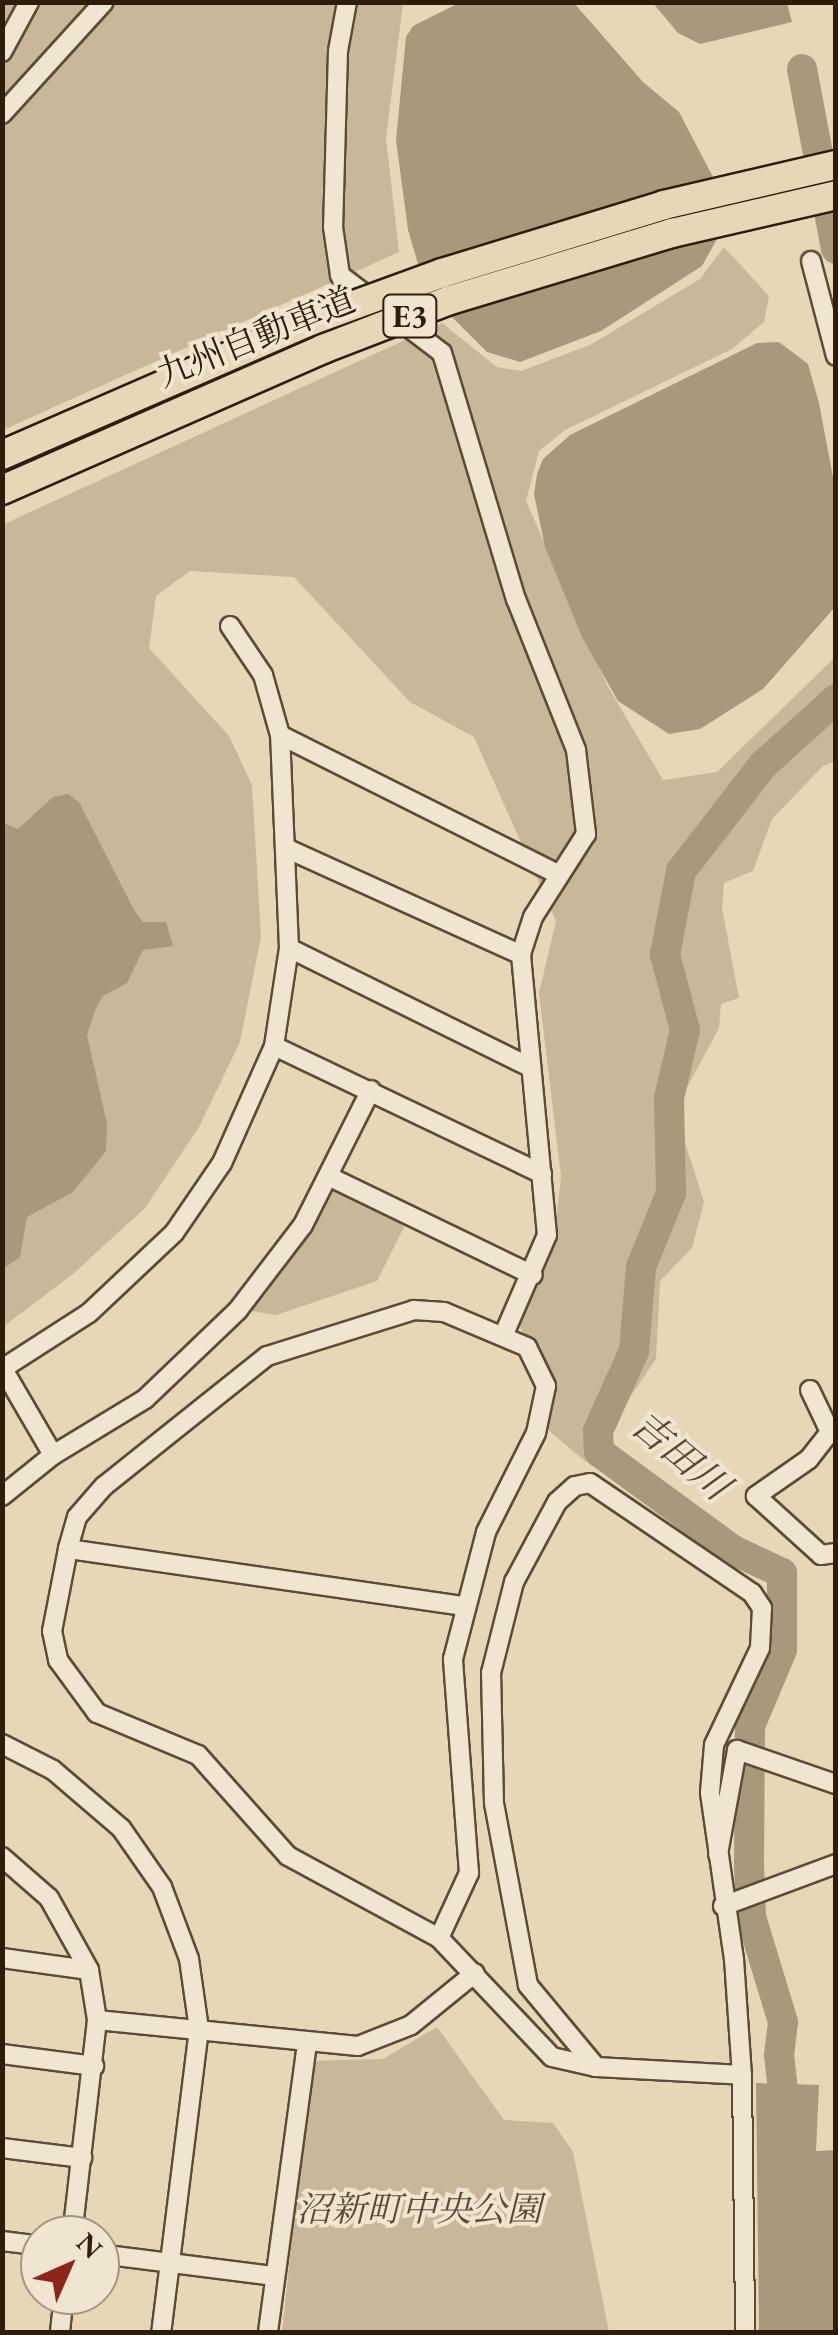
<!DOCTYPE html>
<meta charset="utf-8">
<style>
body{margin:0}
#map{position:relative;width:838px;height:2335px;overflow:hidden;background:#e8d7b6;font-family:"EB Garamond","Noto Serif JP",serif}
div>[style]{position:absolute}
.green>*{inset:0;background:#c8b799}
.water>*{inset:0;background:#a8987c}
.river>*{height:30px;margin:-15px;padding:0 15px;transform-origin:15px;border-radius:15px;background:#a8987c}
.roads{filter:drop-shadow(2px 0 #5c4c35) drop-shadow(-2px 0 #5c4c35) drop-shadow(0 2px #5c4c35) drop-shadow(0 -2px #5c4c35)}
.minor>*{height:18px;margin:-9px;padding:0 9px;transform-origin:9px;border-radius:9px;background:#f0e5d0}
.bridges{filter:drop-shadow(2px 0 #2d1d0a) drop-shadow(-2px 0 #2d1d0a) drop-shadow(0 2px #2d1d0a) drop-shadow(0 -2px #2d1d0a)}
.highway-bridge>*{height:28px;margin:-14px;padding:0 14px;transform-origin:14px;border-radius:14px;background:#e8d7b6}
span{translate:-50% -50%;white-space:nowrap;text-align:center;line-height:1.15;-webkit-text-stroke:8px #f0e5d0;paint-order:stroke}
.shield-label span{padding:2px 8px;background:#f0e5d0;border:2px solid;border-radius:8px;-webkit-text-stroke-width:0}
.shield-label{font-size:32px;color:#2d1d0a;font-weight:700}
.street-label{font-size:35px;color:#2d1d0a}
.park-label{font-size:35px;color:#5c4b35;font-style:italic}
.water-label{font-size:38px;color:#584832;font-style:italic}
.frame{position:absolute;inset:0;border:5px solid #2d1d0a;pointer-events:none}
.north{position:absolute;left:20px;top:2215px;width:100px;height:100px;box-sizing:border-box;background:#f0e5d0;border:2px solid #a29581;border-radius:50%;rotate:45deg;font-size:28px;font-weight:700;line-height:40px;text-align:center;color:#2d1d0a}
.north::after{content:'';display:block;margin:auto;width:35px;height:45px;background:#8f2418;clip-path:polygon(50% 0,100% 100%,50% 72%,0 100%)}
</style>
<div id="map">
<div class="green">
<i style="clip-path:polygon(2px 3px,403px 3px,386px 138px,399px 252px,3px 430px)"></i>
<i style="clip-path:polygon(724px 247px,769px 296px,764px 322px,732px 349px,565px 430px,539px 451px,526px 501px,607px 685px,663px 780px,717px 772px,835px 657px,835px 761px,823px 766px,772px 819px,753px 871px,724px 883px,722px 908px,739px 998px,721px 1004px,719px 1028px,683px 1095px,679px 1124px,704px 1202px,692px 1248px,660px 1281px,656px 1359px,586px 1462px,547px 1429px,551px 1404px,540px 1355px,518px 1325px,554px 1238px,561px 1177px,539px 993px,556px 921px,474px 737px,410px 702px,294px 577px,190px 571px,156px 596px,149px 648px,229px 736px,252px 785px,261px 937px,240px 1042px,199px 1127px,145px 1208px,74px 1273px,3px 1327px,2px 525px,442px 323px,497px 367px,521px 371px,590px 345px,700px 279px)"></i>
<i style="clip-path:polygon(331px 1184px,407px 1221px,377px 1281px,276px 1315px,251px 1311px)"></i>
<i style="clip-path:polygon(437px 2027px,504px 2120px,553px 2123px,573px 2152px,609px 2332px,282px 2332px,311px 2061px,383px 2059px)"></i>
</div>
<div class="water">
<i style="clip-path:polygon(459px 3px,574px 3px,643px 82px,679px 112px,713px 177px,717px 239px,702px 266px,601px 331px,520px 362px,487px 352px,452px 317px,419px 267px,408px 230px,396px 140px,406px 37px,413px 26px)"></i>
<i style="clip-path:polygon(653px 3px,787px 3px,792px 22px,700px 44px,678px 33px)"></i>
<i style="clip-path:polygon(779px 342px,808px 364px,819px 403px,835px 488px,835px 607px,763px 689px,700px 729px,669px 734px,618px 701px,582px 637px,545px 547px,534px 494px,537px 474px,543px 459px,570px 435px,757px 343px)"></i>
<i style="clip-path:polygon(68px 794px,79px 802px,134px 910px,143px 922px,166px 922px,173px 946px,143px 950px,127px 983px,103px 996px,95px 1010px,87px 1035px,107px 1124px,106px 1151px,73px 1192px,27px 1217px,20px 1257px,3px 1269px,3px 823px,18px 829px,53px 797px)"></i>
<i style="clip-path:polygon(756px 2083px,819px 2085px,816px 2151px,835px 2150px,835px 2332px,759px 2332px)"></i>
</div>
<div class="river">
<i style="left:802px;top:69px;width:183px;rotate:79.3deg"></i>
<i style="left:787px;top:2125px;width:70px;rotate:-96.5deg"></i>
<i style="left:779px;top:2055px;width:33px;rotate:-83deg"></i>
<i style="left:783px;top:2022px;width:110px;rotate:-106.9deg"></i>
<i style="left:751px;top:1917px;width:51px;rotate:-92.2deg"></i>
<i style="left:749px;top:1866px;width:140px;rotate:-89.6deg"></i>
<i style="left:750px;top:1726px;width:82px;rotate:-67.2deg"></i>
<i style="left:782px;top:1650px;width:77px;rotate:-90deg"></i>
<i style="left:782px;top:1573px;width:54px;rotate:-154.9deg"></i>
<i style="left:733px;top:1550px;width:166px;rotate:-143.8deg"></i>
<i style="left:599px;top:1452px;width:21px;rotate:-93deg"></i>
<i style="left:598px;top:1431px;width:88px;rotate:-65.8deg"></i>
<i style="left:634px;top:1351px;width:84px;rotate:-85.2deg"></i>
<i style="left:641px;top:1267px;width:80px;rotate:-67.9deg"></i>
<i style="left:671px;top:1193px;width:95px;rotate:-91.2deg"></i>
<i style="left:669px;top:1098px;width:70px;rotate:-76.8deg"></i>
<i style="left:685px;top:1030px;width:78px;rotate:-104.9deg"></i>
<i style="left:665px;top:955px;width:86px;rotate:-79.2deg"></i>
<i style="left:681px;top:871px;width:134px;rotate:-52.3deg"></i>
<i style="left:763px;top:765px;width:98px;rotate:-42.1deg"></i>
</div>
<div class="roads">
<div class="minor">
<i style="left:347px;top:2px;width:50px;rotate:100.4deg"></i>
<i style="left:338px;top:51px;width:176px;rotate:91.6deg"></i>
<i style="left:333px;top:227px;width:49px;rotate:81.7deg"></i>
<i style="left:340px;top:275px;width:128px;rotate:37.4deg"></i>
<i style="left:442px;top:353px;width:257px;rotate:73.3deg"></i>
<i style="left:516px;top:599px;width:162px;rotate:68.3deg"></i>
<i style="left:576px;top:750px;width:85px;rotate:83.2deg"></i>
<i style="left:586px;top:834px;width:98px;rotate:122.6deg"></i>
<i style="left:533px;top:917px;width:40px;rotate:108deg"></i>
<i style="left:521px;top:955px;width:281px;rotate:84.7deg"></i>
<i style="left:547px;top:1235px;width:108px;rotate:113.5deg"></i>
<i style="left:2px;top:52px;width:57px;rotate:-61.6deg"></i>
<i style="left:2px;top:114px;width:151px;rotate:-47.7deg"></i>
<i style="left:811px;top:261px;width:98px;rotate:75.3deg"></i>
<i style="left:280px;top:735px;width:309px;rotate:26.6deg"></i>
<i style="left:290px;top:850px;width:254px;rotate:24.4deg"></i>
<i style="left:289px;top:948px;width:267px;rotate:26.3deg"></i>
<i style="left:274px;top:1046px;width:297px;rotate:25.5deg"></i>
<i style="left:330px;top:1177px;width:225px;rotate:25.8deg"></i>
<i style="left:2px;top:1369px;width:103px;rotate:-32.8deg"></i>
<i style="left:89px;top:1313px;width:117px;rotate:-43.3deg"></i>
<i style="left:174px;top:1233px;width:85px;rotate:-55.6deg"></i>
<i style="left:222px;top:1163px;width:128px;rotate:-66deg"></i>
<i style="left:274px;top:1046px;width:99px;rotate:-81.3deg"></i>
<i style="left:289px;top:948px;width:213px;rotate:-92.4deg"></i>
<i style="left:280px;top:735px;width:62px;rotate:-105.8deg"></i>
<i style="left:263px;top:675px;width:59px;rotate:-124deg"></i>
<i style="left:3px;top:1369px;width:99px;rotate:59.8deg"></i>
<i style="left:810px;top:1390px;width:47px;rotate:64.5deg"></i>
<i style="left:830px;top:1432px;width:34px;rotate:128deg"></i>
<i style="left:809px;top:1459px;width:65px;rotate:145.1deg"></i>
<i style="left:756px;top:1496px;width:88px;rotate:42.2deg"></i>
<i style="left:821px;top:1555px;width:15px;rotate:-8deg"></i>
<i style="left:2px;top:1496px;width:65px;rotate:-38.8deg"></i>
<i style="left:53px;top:1455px;width:108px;rotate:-31.3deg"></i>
<i style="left:145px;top:1399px;width:129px;rotate:-43.7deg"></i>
<i style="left:238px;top:1310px;width:107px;rotate:-52.6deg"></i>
<i style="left:303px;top:1225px;width:151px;rotate:-63.3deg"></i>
<i style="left:68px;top:1549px;width:400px;rotate:8.2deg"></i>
<i style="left:2px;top:1744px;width:57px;rotate:27deg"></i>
<i style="left:53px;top:1770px;width:89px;rotate:40.5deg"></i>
<i style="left:121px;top:1828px;width:72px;rotate:55.2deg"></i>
<i style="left:162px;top:1887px;width:77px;rotate:69.4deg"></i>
<i style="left:189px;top:1959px;width:71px;rotate:81.9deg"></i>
<i style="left:199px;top:2029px;width:305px;rotate:97.1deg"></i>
<i style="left:718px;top:1854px;width:106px;rotate:-79.6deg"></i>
<i style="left:737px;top:1750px;width:105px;rotate:19deg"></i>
<i style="left:2px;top:1857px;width:62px;rotate:41.1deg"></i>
<i style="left:49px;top:1898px;width:82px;rotate:60.9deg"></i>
<i style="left:89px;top:1970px;width:51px;rotate:80.9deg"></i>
<i style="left:97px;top:2020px;width:216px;rotate:96.6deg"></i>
<i style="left:723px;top:1906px;width:121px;rotate:-20.4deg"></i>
<i style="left:439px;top:1938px;width:72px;rotate:-65.2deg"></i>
<i style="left:469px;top:1873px;width:215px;rotate:-94.3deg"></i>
<i style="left:453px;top:1659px;width:131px;rotate:-75.4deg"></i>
<i style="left:486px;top:1532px;width:111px;rotate:-63.2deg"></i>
<i style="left:536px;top:1433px;width:48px;rotate:-78deg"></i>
<i style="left:546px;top:1386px;width:43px;rotate:-116deg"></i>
<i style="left:527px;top:1347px;width:90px;rotate:-157.1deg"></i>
<i style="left:444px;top:1312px;width:30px;rotate:-176deg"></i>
<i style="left:414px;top:1310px;width:154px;rotate:162.6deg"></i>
<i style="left:267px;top:1356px;width:208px;rotate:141.4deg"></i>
<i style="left:104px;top:1486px;width:41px;rotate:131.1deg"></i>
<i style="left:77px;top:1517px;width:33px;rotate:106deg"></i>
<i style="left:68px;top:1549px;width:84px;rotate:101deg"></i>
<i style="left:52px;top:1631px;width:30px;rotate:78deg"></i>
<i style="left:58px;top:1660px;width:66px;rotate:53.7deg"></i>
<i style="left:97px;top:1713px;width:109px;rotate:22.6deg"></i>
<i style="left:198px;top:1755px;width:135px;rotate:48.3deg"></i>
<i style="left:288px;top:1856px;width:172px;rotate:28.5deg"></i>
<i style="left:439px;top:1938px;width:164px;rotate:46.5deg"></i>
<i style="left:552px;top:2057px;width:45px;rotate:12.8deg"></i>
<i style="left:596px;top:2067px;width:146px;rotate:3.1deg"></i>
<i style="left:742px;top:2075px;width:257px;rotate:89.3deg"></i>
<i style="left:2px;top:1958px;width:88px;rotate:7.9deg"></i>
<i style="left:97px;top:2020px;width:262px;rotate:5.7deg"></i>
<i style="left:358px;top:2046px;width:57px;rotate:-21.6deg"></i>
<i style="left:411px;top:2025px;width:82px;rotate:-39.1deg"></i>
<i style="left:2px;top:2054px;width:93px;rotate:7.4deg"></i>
<i style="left:596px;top:2067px;width:107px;rotate:-129.7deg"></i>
<i style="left:528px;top:1985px;width:185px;rotate:-100.6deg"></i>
<i style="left:494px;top:1803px;width:130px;rotate:-91.3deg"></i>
<i style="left:491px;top:1673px;width:94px;rotate:-75.8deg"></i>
<i style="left:514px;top:1582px;width:91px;rotate:-61.7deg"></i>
<i style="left:557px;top:1502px;width:24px;rotate:-42deg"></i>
<i style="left:575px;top:1486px;width:15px;rotate:-11deg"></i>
<i style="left:590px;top:1483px;width:196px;rotate:34.2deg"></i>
<i style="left:752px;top:1593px;width:18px;rotate:56deg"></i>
<i style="left:762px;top:1608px;width:40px;rotate:92.9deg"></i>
<i style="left:760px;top:1648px;width:107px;rotate:115.4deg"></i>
<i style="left:714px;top:1745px;width:48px;rotate:94.8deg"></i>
<i style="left:710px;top:1793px;width:168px;rotate:81.8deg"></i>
<i style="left:734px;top:1959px;width:116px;rotate:86.1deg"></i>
<i style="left:2px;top:2148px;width:81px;rotate:7.1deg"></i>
<i style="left:2px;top:2241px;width:38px;rotate:7deg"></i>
<i style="left:100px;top:2254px;width:175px;rotate:7.2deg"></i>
<i style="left:60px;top:2332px;width:37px;rotate:-84deg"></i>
<i style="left:268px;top:2332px;width:291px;rotate:-82.3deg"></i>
</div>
</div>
<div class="bridges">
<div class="highway-bridge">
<i style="left:2px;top:455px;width:336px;rotate:-23.5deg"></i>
<i style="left:310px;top:321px;width:140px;rotate:-20deg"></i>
<i style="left:442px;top:273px;width:232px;rotate:-17deg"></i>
<i style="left:664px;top:205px;width:177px;rotate:-13.1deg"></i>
<i style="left:2px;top:490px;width:351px;rotate:-23.7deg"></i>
<i style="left:323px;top:349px;width:136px;rotate:-21.1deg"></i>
<i style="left:450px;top:300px;width:232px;rotate:-16.8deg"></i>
<i style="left:672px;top:233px;width:168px;rotate:-13deg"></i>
</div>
</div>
<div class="shield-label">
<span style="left:410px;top:316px">E3</span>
</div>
<div class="street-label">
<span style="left:256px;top:337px;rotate:-22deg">九州自動車道</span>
</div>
<div class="park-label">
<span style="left:419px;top:2209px">沼新町中央公園</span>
</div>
<div class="water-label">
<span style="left:681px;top:1455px;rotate:40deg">吉田川</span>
</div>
<div class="frame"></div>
<div class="north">N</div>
</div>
